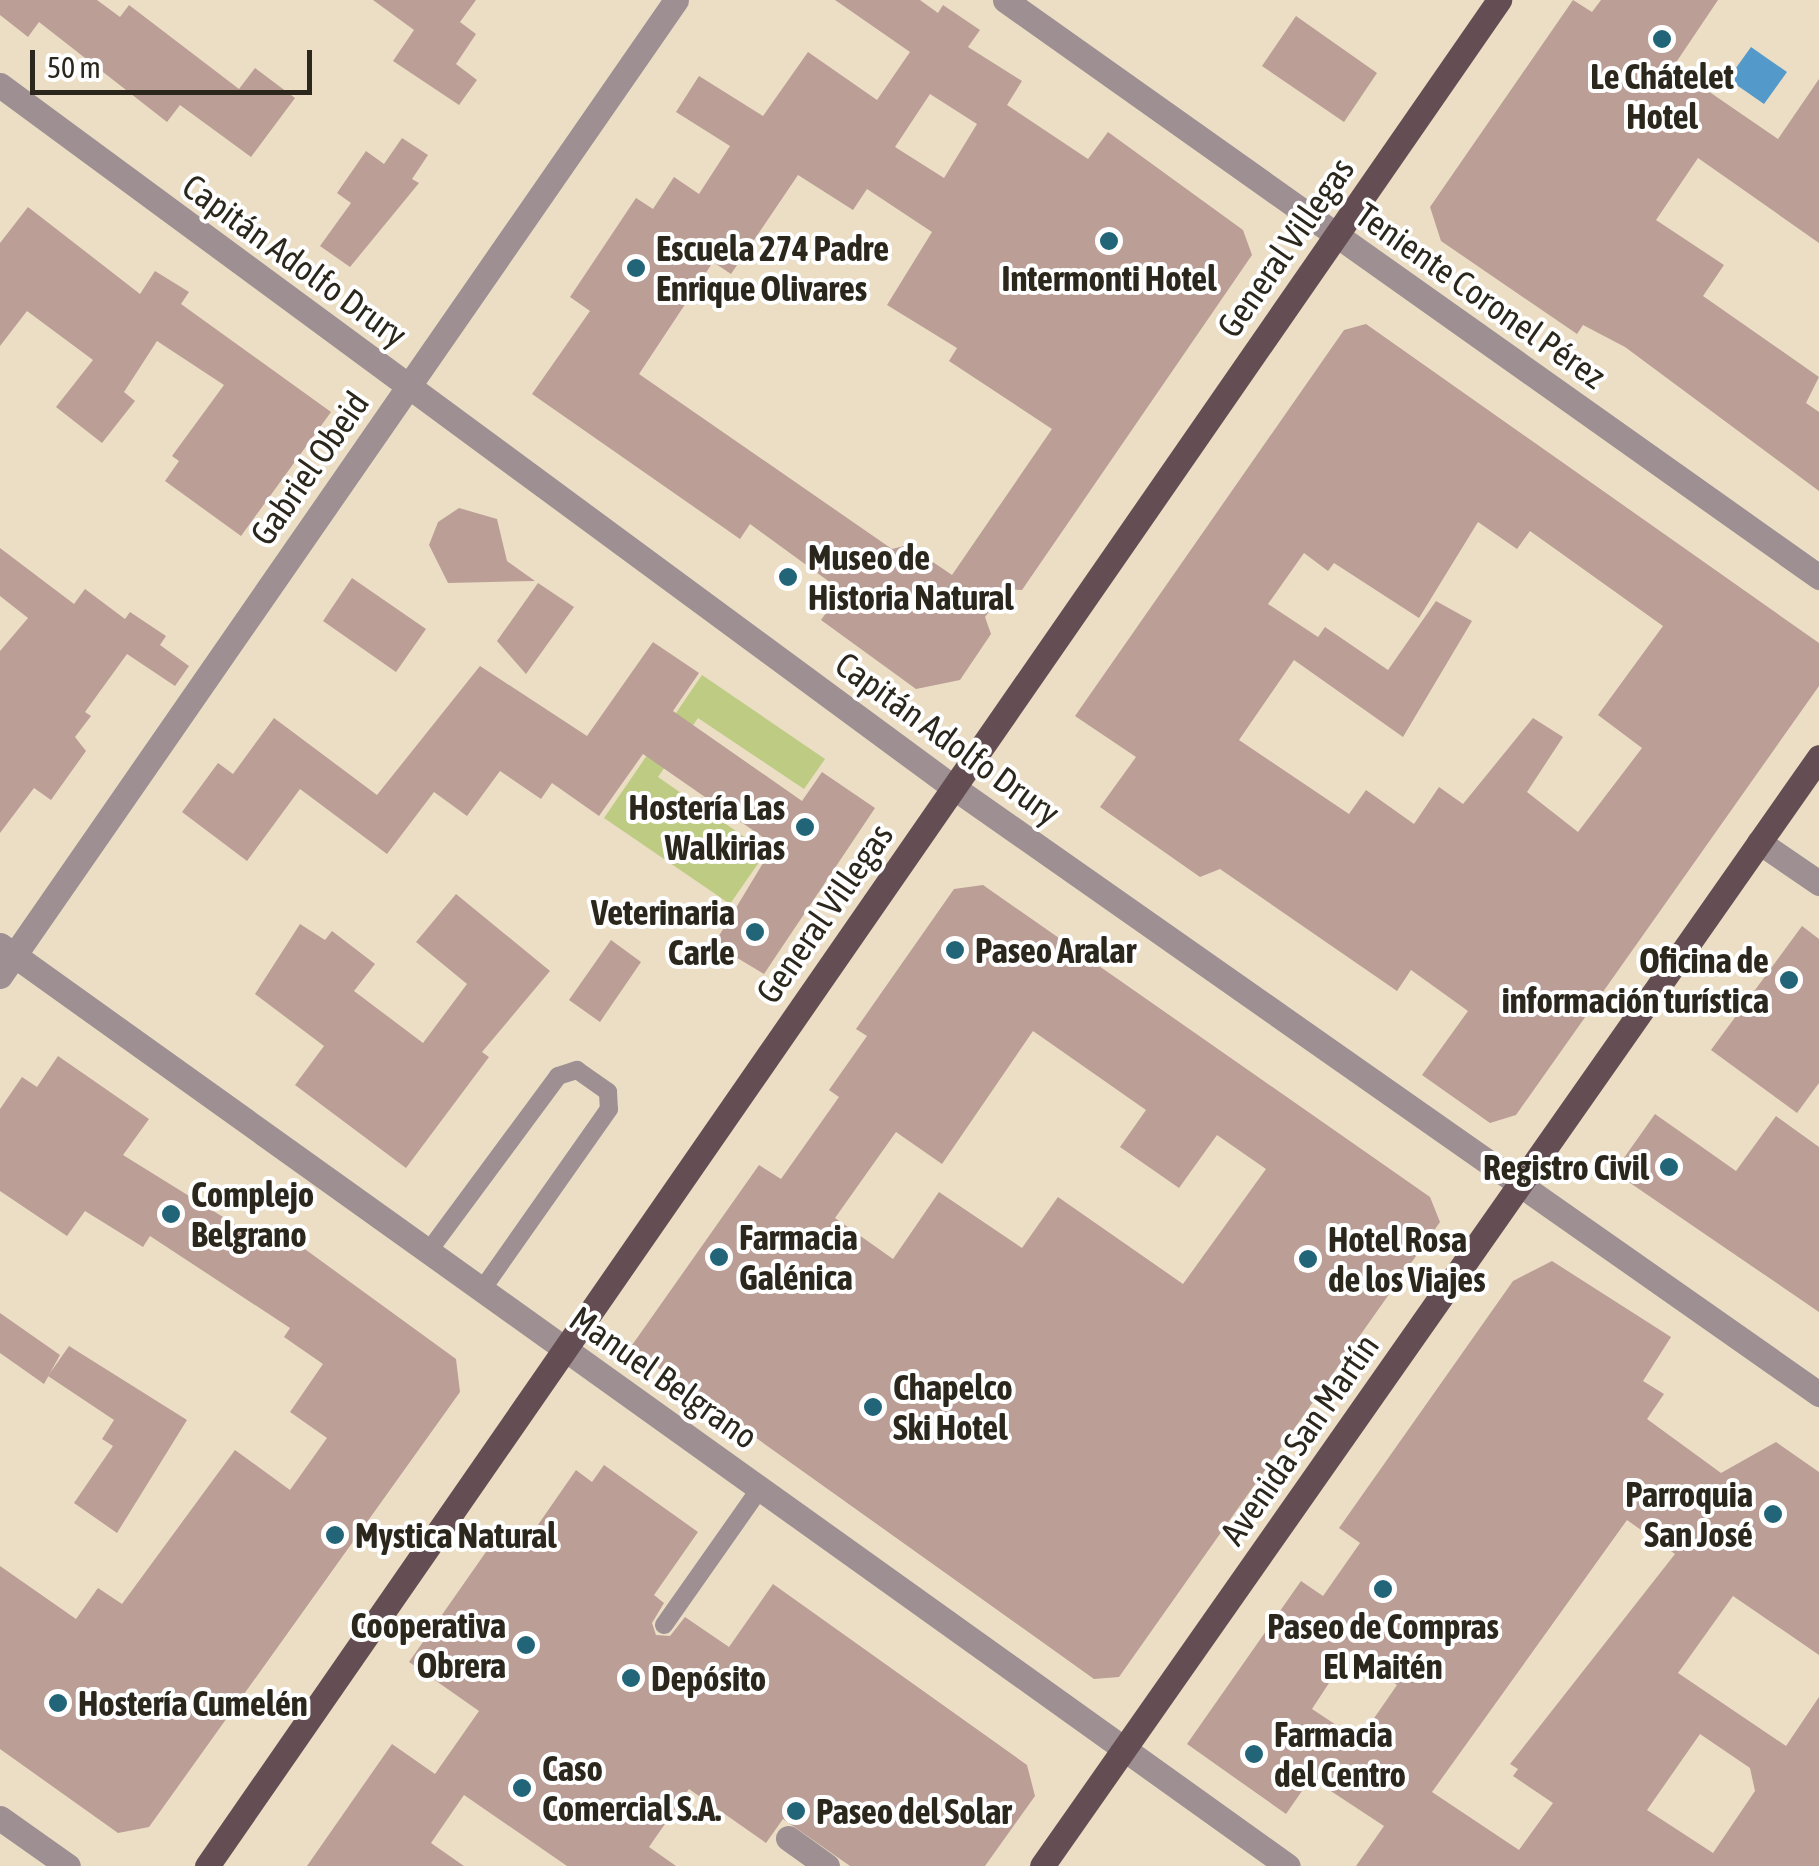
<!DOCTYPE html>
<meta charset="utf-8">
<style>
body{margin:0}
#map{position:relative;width:1819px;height:1866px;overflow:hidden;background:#ebdec5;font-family:"Asap Condensed",sans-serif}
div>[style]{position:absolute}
.green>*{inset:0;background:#becb83}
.water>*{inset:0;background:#539aca}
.building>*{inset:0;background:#bb9e96}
.lane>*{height:18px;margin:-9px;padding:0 9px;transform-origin:9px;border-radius:9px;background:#9d8f92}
.street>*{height:25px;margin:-12.5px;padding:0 12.5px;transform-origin:12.5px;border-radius:12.5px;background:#9d8f92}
.primary>*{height:25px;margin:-12.5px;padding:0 12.5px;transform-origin:12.5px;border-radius:12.5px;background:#644e53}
.dots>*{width:28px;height:28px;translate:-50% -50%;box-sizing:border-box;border:5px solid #fff;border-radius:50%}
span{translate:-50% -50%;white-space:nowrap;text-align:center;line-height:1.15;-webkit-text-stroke:8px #fff;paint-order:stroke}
.poi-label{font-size:35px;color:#2b271d;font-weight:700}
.left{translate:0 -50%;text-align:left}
.right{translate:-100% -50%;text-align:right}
.street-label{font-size:35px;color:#2b271d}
.scale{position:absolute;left:30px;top:50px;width:282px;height:45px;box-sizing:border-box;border:5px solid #2b271d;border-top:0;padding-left:12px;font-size:30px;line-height:35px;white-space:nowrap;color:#2b271d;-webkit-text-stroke:8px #fff;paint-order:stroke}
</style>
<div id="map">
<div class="green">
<i style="clip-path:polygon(702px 675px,825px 759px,804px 789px,698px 718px,658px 777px,766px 852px,730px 904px,604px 818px)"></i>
</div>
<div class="water">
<i style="clip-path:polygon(1751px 47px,1787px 72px,1764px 104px,1728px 79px)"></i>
</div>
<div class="building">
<i style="clip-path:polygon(0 0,97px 0,120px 17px,129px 5px,239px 89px,255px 68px,295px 98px,251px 157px,180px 105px,167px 122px,39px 22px,28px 37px,0 15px)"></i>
<i style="clip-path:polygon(373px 0,476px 0,460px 22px,476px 34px,456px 64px,477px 80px,459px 105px,393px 61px,414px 30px)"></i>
<i style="clip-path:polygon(evenodd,835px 0,920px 0,938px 13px,943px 5px,980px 30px,968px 47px,1022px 81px,1007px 105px,1088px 159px,1108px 132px,1243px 230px,1252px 255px,1022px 590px,1006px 589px,985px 617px,991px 634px,960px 680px,916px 689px,821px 620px,842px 591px,750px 524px,740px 539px,532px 394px,590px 311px,570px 297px,636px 198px,653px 209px,674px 177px,699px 194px,730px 146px,676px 112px,699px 76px,763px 116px,808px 52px,877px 100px,910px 52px,835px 0,930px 94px,977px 124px,944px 178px,895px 147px,930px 94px,835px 0,798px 175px,853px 210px,867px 189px,932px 232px,887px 305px,957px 348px,949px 361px,1052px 429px,952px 575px,908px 545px,892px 549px,639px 374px,713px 262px,731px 274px,798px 175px)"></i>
<i style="clip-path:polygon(1573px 0,1592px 12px,1601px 0,1718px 0,1673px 67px,1778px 139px,1819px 79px,1819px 243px,1698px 158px,1656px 220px,1724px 265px,1703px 296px,1819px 377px,1806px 403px,1819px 412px,1819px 491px,1625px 347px,1583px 325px,1577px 334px,1441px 241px,1430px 207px)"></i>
<i style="clip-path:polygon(1296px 16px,1377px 73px,1344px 122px,1262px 66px)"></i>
<i style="clip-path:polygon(402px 138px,428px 155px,412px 179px,419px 183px,350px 267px,320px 246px,351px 203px,337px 193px,366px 151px,384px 164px)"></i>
<i style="clip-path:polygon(28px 207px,140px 294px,155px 271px,189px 292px,181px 304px,331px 412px,241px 536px,165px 481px,179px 461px,172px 456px,224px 385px,157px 341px,124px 392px,135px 401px,102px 443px,56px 407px,93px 360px,27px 311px,0 346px,0 243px)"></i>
<i style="clip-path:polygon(evenodd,1366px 324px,1819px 643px,1819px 686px,1516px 1115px,1490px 1123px,1422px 1075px,1468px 1011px,1411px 970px,1397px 991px,1220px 869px,1200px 877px,1100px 807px,1136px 757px,1075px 716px,1344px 330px,1366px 324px,1478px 522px,1517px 549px,1530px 531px,1663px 626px,1598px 715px,1642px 748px,1578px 832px,1527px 792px,1563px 737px,1533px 718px,1463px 804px,1439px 787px,1414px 824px,1366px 790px,1349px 814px,1239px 740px,1294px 660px,1403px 737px,1472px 621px,1436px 601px,1388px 670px,1325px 627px,1318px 637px,1268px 604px,1304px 553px,1328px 571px,1334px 563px,1419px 618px,1478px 522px)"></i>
<i style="clip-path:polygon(459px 508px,497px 519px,507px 561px,535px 581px,448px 583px,429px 545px,438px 522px)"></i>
<i style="clip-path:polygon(0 548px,74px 604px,85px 589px,125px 619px,130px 612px,166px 636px,160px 645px,189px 666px,175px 686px,127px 654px,85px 712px,91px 716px,75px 737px,86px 751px,51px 800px,34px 788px,0 833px,0 651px,28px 618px,0 596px)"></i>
<i style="clip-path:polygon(352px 578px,426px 629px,396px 672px,323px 621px)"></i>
<i style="clip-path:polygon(538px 583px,574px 607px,526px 674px,497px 641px)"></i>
<i style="clip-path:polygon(653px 642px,699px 673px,673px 711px,802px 801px,822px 772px,875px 808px,764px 974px,714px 944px,774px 845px,643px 754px,599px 816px,552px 783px,541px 799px,500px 771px,467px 816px,434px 792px,387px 854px,300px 789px,247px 861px,182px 812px,218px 763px,233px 774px,274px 718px,377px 795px,480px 666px,587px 736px)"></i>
<i style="clip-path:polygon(evenodd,983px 885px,1430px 1197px,1440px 1222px,1119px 1677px,1094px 1679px,630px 1348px,759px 1165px,781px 1179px,839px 1097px,829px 1090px,867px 1036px,856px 1029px,954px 889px,983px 885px,1033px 1031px,1146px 1110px,1120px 1147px,1179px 1188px,1217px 1135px,1266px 1169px,1183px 1284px,1058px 1197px,1022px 1248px,939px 1192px,893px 1259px,835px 1218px,896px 1132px,942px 1164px,1033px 1031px)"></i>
<i style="clip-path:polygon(456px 894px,550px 971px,482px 1052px,489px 1057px,406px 1168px,295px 1085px,324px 1046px,255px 994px,300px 924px,325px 940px,332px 931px,375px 964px,354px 991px,423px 1043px,467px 984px,416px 942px)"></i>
<i style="clip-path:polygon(1802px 926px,1819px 939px,1819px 1083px,1797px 1113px,1711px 1050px)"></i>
<i style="clip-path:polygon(611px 940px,641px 962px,600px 1022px,569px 1000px)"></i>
<i style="clip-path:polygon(58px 1056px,149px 1119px,123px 1155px,260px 1240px,270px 1226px,302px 1247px,456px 1359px,460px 1392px,149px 1827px,118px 1833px,0 1749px,0 1566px,76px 1619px,98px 1588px,122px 1604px,235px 1450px,290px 1490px,327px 1438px,290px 1412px,323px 1364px,284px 1337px,290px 1328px,150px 1236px,143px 1247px,85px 1211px,67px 1236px,0 1191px,0 1109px,22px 1077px,37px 1087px)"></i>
<i style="clip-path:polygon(1655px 1114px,1736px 1171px,1776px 1116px,1819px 1147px,1819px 1312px,1614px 1172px)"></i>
<i style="clip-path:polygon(evenodd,1552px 1261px,1671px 1337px,1643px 1381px,1664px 1394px,1647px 1419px,1721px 1473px,1776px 1442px,1819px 1472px,1819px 1655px,1733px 1596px,1678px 1673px,1786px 1746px,1819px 1697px,1819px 1866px,1356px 1866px,1384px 1826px,1311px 1778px,1286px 1814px,1187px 1744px,1301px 1581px,1323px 1596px,1360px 1543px,1339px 1528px,1513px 1281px,1552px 1261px,1627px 1520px,1675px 1554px,1510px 1764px,1518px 1769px,1513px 1776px,1553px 1803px,1519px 1850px,1432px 1792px,1627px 1520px,1552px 1261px,1350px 1651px,1397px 1685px,1359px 1740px,1312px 1709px,1350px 1651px,1552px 1261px,1700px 1734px,1750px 1768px,1755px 1791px,1713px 1853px,1647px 1810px,1700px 1734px)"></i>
<i style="clip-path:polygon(0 1313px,60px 1355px,44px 1384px,0 1353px)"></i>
<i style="clip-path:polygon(69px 1346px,187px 1420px,117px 1533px,74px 1503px,113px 1446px,102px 1439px,114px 1420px,48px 1376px)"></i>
<i style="clip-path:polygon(604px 1465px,698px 1532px,654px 1595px,664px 1603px,652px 1623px,656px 1635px,670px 1636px,685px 1617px,729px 1647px,773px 1584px,1027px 1765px,1035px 1796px,985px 1866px,850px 1866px,783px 1819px,766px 1843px,689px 1789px,649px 1847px,676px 1866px,567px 1866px,464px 1795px,431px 1843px,464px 1866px,307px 1866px,392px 1744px,435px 1774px,479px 1711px,409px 1662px,502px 1529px,524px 1545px,576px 1470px,592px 1482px)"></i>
</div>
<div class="lane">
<i style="left:428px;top:1252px;width:219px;rotate:-53.5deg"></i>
<i style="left:558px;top:1076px;width:20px;rotate:-18deg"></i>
<i style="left:577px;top:1070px;width:38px;rotate:35deg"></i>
<i style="left:608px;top:1092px;width:17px;rotate:87deg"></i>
<i style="left:609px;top:1109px;width:223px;rotate:125.1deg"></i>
<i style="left:664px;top:1625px;width:169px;rotate:-54.9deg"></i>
</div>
<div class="street">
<i style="left:1005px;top:0;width:998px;rotate:35.33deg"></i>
<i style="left:0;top:85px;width:1184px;rotate:36.38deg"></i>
<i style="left:953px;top:787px;width:1058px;rotate:35.03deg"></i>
<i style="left:1759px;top:842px;width:73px;rotate:34.3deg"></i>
<i style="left:0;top:945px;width:1583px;rotate:35.57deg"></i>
<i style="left:0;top:976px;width:1187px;rotate:-55.29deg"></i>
<i style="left:0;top:1818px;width:83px;rotate:35.2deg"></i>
<i style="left:788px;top:1838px;width:48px;rotate:35.7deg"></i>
</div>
<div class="primary">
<i style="left:207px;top:1866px;width:2270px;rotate:-55.3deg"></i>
<i style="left:1042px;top:1866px;width:1354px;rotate:-54.98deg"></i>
</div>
<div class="dots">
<i style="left:1662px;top:39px;background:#226478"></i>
<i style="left:1109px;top:241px;background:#226478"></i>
<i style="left:636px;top:268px;background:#226478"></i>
<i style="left:788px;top:577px;background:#226478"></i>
<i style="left:805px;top:827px;background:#226478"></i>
<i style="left:755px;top:932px;background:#226478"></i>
<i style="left:955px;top:950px;background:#226478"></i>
<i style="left:1789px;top:980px;background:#226478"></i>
<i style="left:1669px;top:1167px;background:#226478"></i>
<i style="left:171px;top:1214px;background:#226478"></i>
<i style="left:719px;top:1257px;background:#226478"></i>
<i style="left:1308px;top:1259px;background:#226478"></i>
<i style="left:873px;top:1407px;background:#226478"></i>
<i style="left:1773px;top:1514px;background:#226478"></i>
<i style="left:335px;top:1535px;background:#226478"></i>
<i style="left:1383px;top:1589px;background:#226478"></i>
<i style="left:526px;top:1645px;background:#226478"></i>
<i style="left:631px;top:1678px;background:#226478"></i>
<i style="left:58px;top:1703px;background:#226478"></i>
<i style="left:1254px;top:1754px;background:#226478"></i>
<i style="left:522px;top:1788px;background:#226478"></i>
<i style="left:796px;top:1811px;background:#226478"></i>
</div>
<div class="poi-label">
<span style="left:1662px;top:96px">Le Chátelet<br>Hotel</span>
<span class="left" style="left:656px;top:268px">Escuela 274 Padre<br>Enrique Olivares</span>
<span style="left:1109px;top:278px">Intermonti Hotel</span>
<span class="left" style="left:808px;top:577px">Museo de<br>Historia Natural</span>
<span class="right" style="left:785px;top:827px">Hostería Las<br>Walkirias</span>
<span class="right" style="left:735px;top:932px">Veterinaria<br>Carle</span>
<span class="left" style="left:975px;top:950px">Paseo Aralar</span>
<span class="right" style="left:1769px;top:980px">Oficina de<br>información turística</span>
<span class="right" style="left:1649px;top:1167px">Registro Civil</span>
<span class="left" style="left:191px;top:1214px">Complejo<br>Belgrano</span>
<span class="left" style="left:739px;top:1257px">Farmacia<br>Galénica</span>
<span class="left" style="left:1328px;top:1259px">Hotel Rosa<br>de los Viajes</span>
<span class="left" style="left:893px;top:1407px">Chapelco<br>Ski Hotel</span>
<span class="right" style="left:1753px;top:1514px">Parroquia<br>San José</span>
<span class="left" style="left:355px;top:1535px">Mystica Natural</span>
<span class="right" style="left:506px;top:1645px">Cooperativa<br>Obrera</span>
<span style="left:1383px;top:1646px">Paseo de Compras<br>El Maitén</span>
<span class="left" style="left:651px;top:1678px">Depósito</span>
<span class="left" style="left:78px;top:1703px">Hostería Cumelén</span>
<span class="left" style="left:1274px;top:1754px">Farmacia<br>del Centro</span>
<span class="left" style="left:542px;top:1788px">Caso<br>Comercial S.A.</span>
<span class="left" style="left:816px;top:1811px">Paseo del Solar</span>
</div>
<div class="street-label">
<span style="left:1285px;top:247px;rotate:-55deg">General Villegas</span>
<span style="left:295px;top:260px;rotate:36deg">Capitán Adolfo Drury</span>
<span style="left:1481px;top:295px;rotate:35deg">Teniente Coronel Pérez</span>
<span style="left:309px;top:468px;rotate:-55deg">Gabriel Obeid</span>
<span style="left:948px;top:738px;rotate:36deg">Capitán Adolfo Drury</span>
<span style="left:824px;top:913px;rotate:-55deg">General Villegas</span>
<span style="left:664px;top:1377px;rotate:35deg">Manuel Belgrano</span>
<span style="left:1299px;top:1439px;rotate:-55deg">Avenida San Martín</span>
</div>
<div class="scale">50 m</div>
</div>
